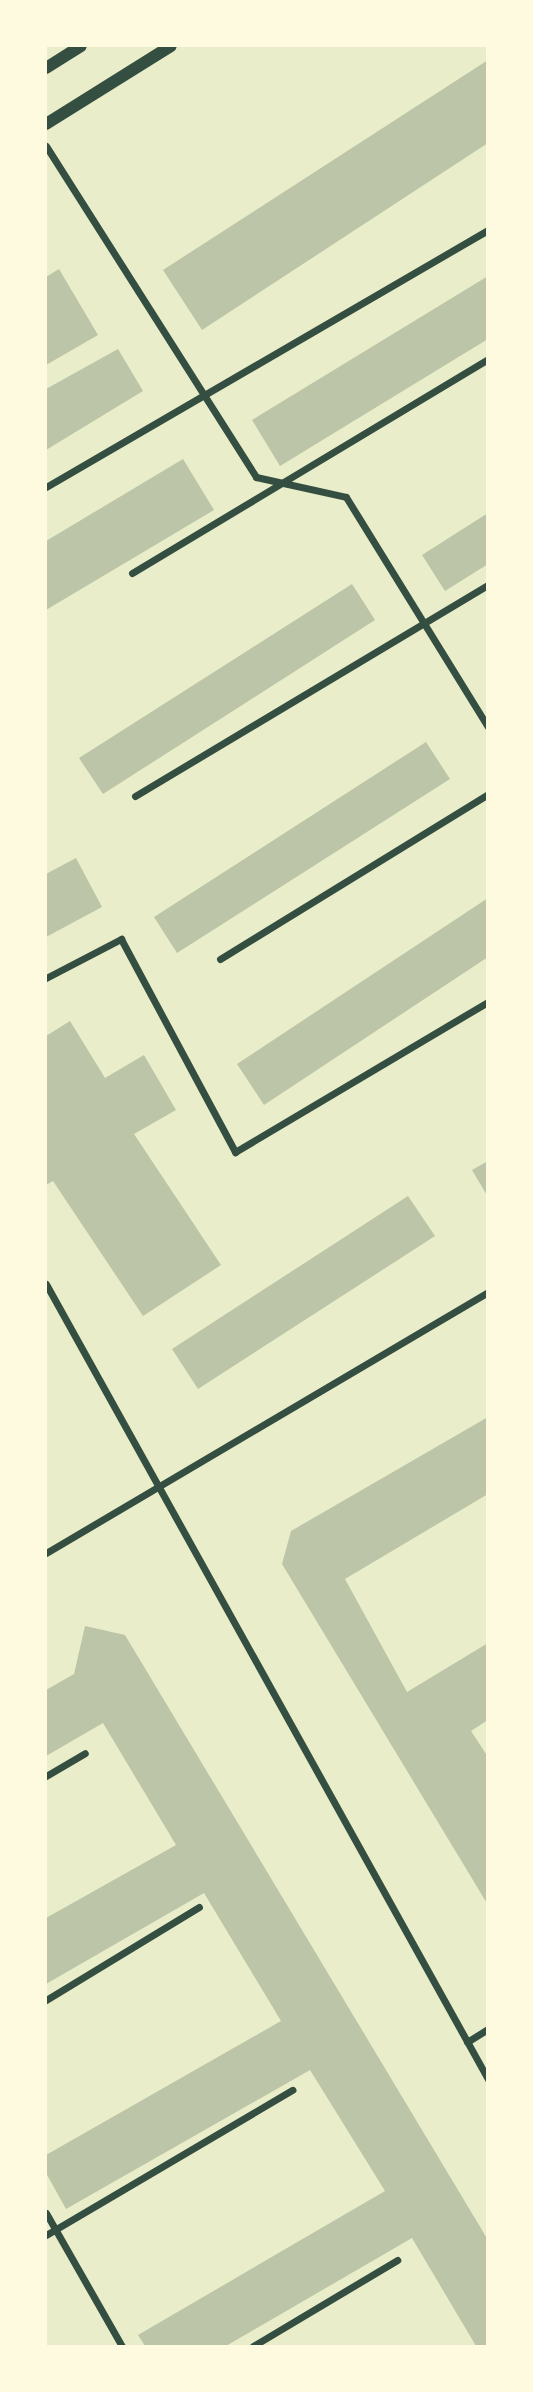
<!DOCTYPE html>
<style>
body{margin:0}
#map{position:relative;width:533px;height:2392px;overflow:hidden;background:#e9edc9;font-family:Overpass,sans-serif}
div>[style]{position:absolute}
.building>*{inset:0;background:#bcc5a7}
.minor>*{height:7px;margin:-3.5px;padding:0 3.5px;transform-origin:3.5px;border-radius:3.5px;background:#344e41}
.tertiary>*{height:12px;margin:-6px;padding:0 6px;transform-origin:6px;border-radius:6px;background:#344e41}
span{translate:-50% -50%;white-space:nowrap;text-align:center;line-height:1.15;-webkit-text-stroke:5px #fefae0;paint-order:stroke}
.frame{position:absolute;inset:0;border:47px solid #fefae0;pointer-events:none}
</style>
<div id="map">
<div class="building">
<i style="clip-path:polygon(488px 60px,488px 143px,202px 330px,163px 270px)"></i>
<i style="clip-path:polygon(59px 269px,98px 335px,46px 365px,46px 277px)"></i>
<i style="clip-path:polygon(488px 276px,488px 339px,280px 466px,252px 420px)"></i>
<i style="clip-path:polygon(118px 349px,143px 391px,46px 450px,46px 389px)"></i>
<i style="clip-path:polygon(183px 459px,214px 510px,46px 610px,46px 541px)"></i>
<i style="clip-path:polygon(488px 513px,488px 564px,445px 591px,422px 555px)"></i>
<i style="clip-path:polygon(352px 584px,375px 620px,103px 794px,79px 758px)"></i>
<i style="clip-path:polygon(426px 742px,450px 779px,177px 953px,154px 917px)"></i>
<i style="clip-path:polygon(76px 858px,102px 907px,46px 937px,46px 874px)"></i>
<i style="clip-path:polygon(488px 898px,488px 957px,264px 1105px,237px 1064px)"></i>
<i style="clip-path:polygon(70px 1021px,105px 1078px,144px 1055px,176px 1110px,134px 1134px,221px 1265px,143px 1316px,53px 1181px,46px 1185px,46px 1036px)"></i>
<i style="clip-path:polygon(488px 1161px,488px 1197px,472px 1170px)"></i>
<i style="clip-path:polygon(408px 1196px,435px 1236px,198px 1389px,172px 1349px)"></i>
<i style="clip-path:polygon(488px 1417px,488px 1494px,345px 1579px,407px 1692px,488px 1643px,488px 1720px,471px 1731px,488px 1757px,488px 1905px,282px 1564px,291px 1531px)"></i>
<i style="clip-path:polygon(85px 1626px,125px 1635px,488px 2240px,488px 2346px,476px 2346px,412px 2238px,226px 2346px,145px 2346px,138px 2335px,385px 2191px,310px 2070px,66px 2209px,46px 2173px,46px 2155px,281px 2021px,204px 1893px,46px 1984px,46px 1918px,176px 1845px,103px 1723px,46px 1756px,46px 1690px,74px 1674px)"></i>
</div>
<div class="minor">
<i style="left:46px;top:146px;width:392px;rotate:57.6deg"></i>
<i style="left:256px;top:477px;width:92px;rotate:12.5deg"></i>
<i style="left:346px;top:497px;width:270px;rotate:58.3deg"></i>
<i style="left:46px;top:487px;width:511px;rotate:-30.18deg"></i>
<i style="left:132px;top:573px;width:415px;rotate:-31deg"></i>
<i style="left:135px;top:796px;width:411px;rotate:-30.9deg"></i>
<i style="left:220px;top:959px;width:315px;rotate:-31.6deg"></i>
<i style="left:46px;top:978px;width:85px;rotate:-27.5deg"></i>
<i style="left:121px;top:939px;width:242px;rotate:61.8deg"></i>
<i style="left:235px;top:1152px;width:294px;rotate:-30.7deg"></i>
<i style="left:46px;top:1284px;width:910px;rotate:60.93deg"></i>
<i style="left:46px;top:1553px;width:513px;rotate:-30.56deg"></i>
<i style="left:46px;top:1776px;width:45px;rotate:-30.5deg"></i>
<i style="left:46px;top:2000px;width:179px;rotate:-31.3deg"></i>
<i style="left:467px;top:2042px;width:25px;rotate:-32deg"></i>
<i style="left:46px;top:2213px;width:153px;rotate:60.3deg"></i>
<i style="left:46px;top:2235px;width:286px;rotate:-30.5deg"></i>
<i style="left:253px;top:2346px;width:168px;rotate:-30.8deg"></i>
</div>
<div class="tertiary">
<i style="left:46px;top:68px;width:41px;rotate:-32.2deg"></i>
<i style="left:46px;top:124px;width:147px;rotate:-32deg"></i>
</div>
<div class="frame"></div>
</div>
